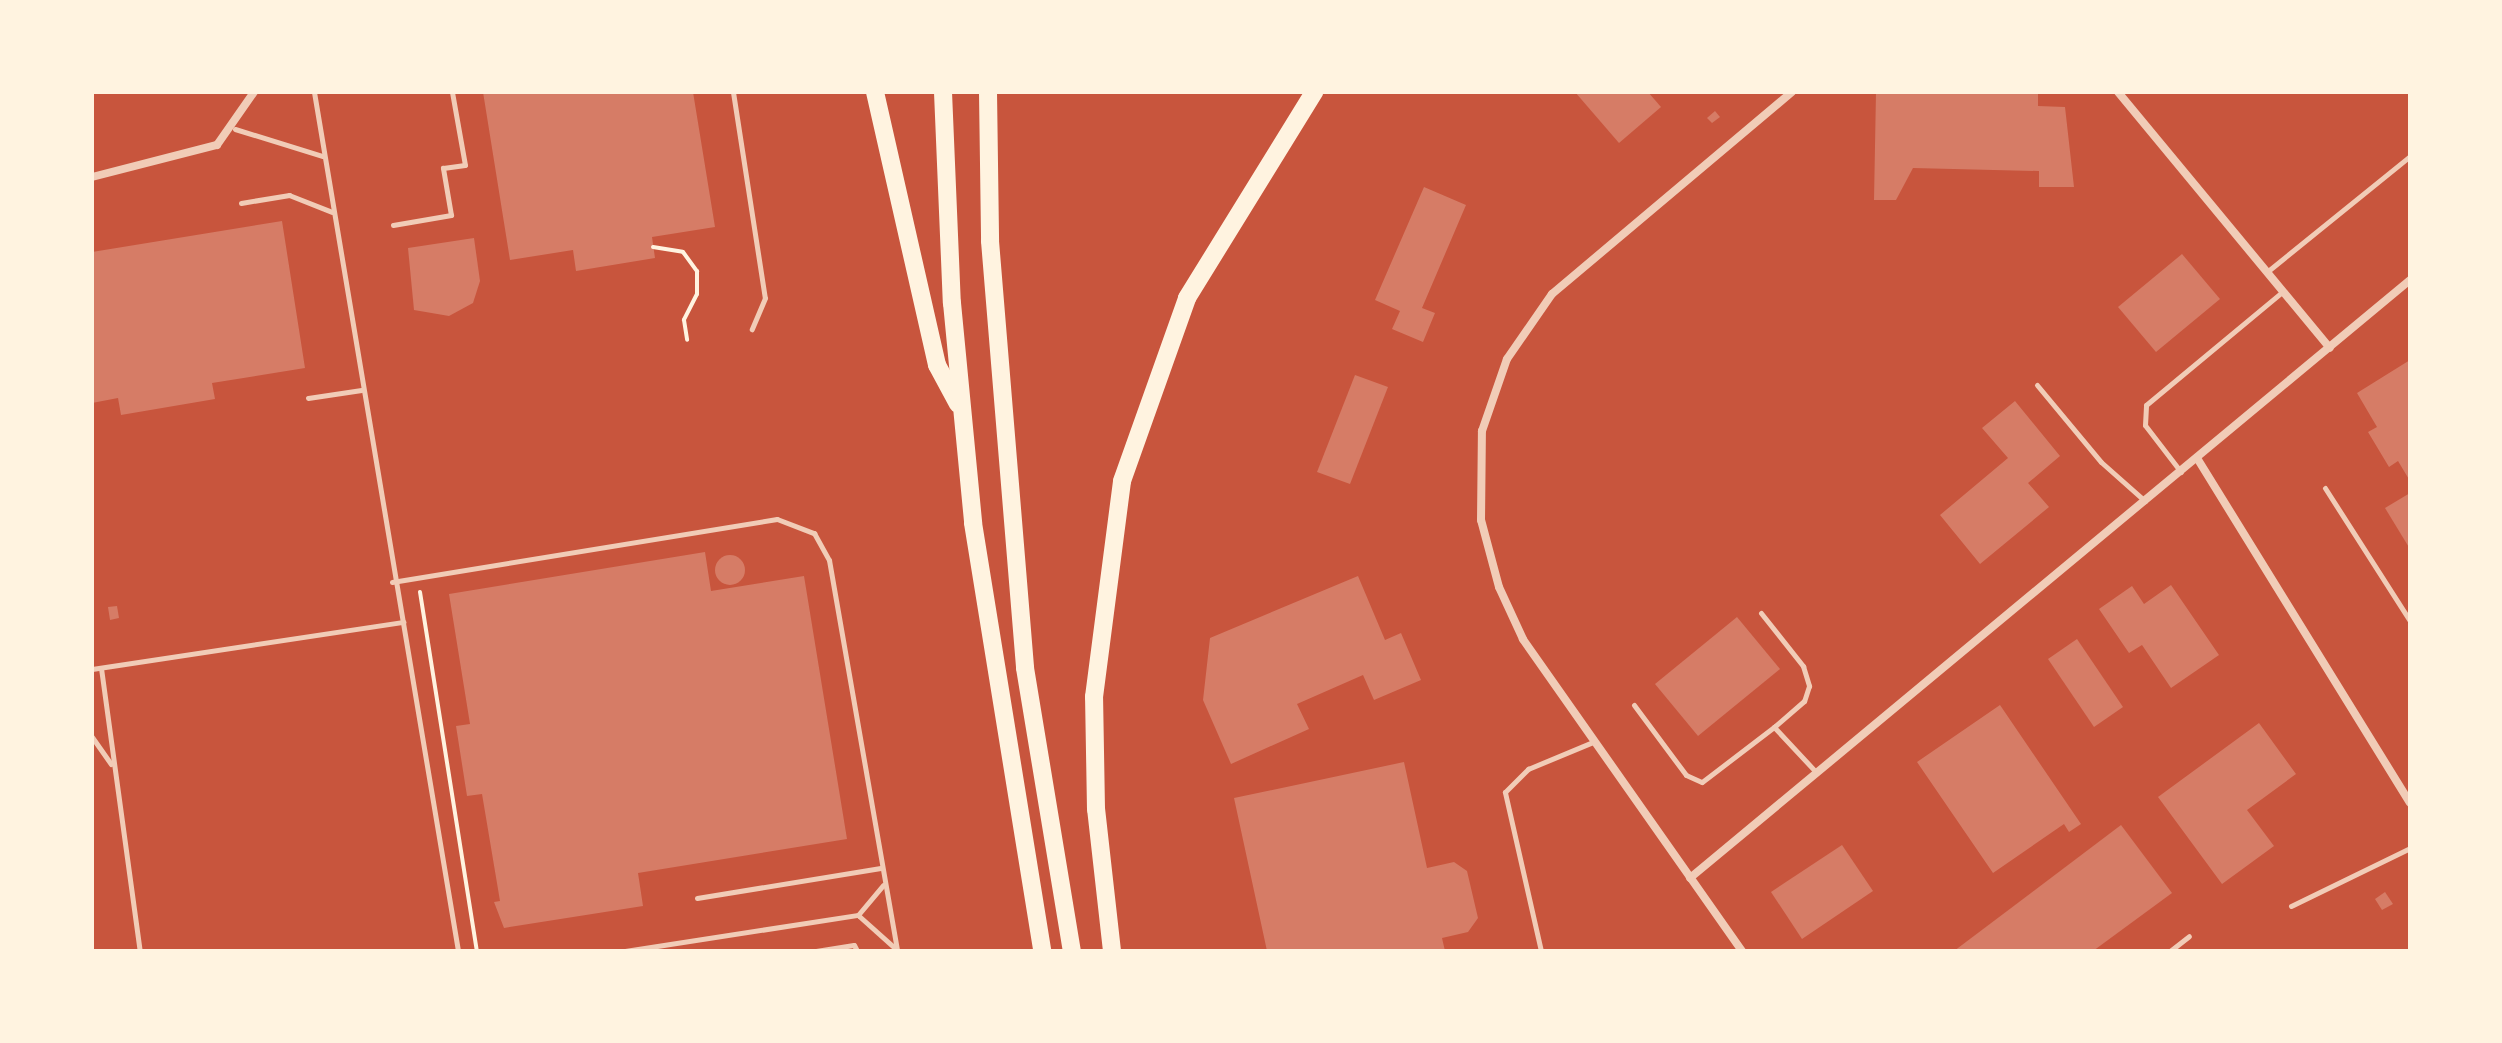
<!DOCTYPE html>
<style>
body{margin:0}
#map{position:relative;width:2502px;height:1043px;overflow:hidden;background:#c8553d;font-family:"Source Sans 3",sans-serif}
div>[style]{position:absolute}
.building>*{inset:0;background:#d67c66}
.round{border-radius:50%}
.path>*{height:4px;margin:-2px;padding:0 2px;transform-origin:2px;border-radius:2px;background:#fff3e0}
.service>*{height:5px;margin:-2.5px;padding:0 2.5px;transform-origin:2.5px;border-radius:2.5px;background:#f1ccb7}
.minor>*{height:8px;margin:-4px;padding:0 4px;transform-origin:4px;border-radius:4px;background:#f1ccb7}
.motorway>*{height:18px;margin:-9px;padding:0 9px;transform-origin:9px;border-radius:9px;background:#fff3e0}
span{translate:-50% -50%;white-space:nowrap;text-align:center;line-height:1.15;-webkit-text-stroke:7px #fff3e0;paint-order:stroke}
.frame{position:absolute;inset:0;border:94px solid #fff3e0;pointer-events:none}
</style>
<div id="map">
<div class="building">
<i style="clip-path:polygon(483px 92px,693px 92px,715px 227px,652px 237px,655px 258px,576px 271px,573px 250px,510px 260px)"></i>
<i style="clip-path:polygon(1575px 92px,1648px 92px,1661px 107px,1619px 143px)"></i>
<i style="clip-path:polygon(1876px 92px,2038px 92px,2038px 106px,2065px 107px,2074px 187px,2039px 187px,2039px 171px,1913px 168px,1896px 200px,1874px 200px)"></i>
<i style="clip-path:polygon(1715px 111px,1720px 117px,1712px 123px,1707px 118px)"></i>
<i style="clip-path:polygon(1424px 187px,1466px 205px,1422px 308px,1435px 313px,1423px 342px,1392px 329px,1400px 311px,1375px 300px)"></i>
<i style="clip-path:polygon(282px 221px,305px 368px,212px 383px,215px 399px,121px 415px,118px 398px,92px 403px,92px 252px)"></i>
<i style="clip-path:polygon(474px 238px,480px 281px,473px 303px,449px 316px,414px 310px,408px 248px)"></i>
<i style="clip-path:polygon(2182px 254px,2220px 299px,2156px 352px,2118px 307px)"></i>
<i style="clip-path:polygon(2410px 360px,2410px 481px,2398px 461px,2389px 467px,2368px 432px,2377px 427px,2357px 393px)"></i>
<i style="clip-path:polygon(1355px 375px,1388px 387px,1350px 484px,1317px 472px)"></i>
<i style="clip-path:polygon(2015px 401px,2060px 456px,2028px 483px,2049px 507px,1980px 564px,1940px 515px,2008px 458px,1982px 428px)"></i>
<i style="clip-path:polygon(2410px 493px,2410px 549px,2385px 508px)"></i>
<i style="clip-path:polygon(705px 552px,711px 591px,804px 576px,847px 839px,638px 873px,643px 906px,504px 928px,494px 902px,500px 901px,482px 794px,467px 796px,456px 726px,470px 724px,449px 594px)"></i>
<i class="round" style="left:715px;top:555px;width:30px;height:30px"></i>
<i style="clip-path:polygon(1358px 576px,1385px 640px,1401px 633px,1421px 680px,1374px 700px,1363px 675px,1297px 704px,1309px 729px,1231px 764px,1203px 700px,1210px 638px)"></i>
<i style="clip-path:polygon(2171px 585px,2219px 655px,2171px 688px,2142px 645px,2129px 653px,2099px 609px,2132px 586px,2144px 604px)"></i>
<i style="clip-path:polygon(117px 606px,119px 618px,110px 620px,108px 607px)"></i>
<i style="clip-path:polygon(1737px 617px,1780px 669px,1698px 736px,1655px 684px)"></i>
<i style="clip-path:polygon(2077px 639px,2123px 707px,2094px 727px,2048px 659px)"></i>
<i style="clip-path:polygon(2000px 705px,2081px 824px,2069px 832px,2064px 824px,1993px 873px,1917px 762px)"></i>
<i style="clip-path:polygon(2259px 723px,2296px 774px,2247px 810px,2274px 846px,2222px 884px,2158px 797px)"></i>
<i style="clip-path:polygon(1404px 762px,1427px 868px,1454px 862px,1467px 871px,1478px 918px,1468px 932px,1442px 938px,1445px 951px,1267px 951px,1234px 798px)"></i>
<i style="clip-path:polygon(2121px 825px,2172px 893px,2093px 951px,1954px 951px)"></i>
<i style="clip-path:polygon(1842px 845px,1873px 891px,1802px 939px,1771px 892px)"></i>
<i style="clip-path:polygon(2385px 892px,2393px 904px,2382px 910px,2375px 899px)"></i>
</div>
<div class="path">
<i style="left:653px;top:247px;width:30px;rotate:9deg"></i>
<i style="left:683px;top:252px;width:24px;rotate:54deg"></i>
<i style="left:697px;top:271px;width:23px;rotate:90deg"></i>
<i style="left:697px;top:294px;width:29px;rotate:117deg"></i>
<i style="left:684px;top:320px;width:20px;rotate:81deg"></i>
<i style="left:420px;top:592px;width:363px;rotate:81deg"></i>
</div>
<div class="service">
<i style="left:314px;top:92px;width:871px;rotate:80.48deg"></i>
<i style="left:733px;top:92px;width:208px;rotate:81.2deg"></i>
<i style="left:765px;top:298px;width:34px;rotate:113deg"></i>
<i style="left:235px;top:129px;width:91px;rotate:17.2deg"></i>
<i style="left:241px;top:203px;width:49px;rotate:-9.5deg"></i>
<i style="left:289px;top:195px;width:46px;rotate:21.6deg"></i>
<i style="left:393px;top:225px;width:59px;rotate:-9.8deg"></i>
<i style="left:451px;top:215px;width:48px;rotate:-99.7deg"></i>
<i style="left:443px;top:168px;width:22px;rotate:-8deg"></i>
<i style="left:465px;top:165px;width:74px;rotate:-100.1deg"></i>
<i style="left:2268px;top:271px;width:183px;rotate:-39deg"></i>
<i style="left:2037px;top:385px;width:100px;rotate:50.3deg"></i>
<i style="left:2101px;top:462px;width:59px;rotate:41.6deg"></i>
<i style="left:308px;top:398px;width:54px;rotate:-8.6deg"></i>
<i style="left:2181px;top:472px;width:59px;rotate:-127.5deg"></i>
<i style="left:2145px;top:425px;width:20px;rotate:-87deg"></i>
<i style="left:2146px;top:405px;width:177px;rotate:-39.7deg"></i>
<i style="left:2325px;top:488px;width:158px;rotate:57.4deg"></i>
<i style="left:392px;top:582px;width:390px;rotate:-9.3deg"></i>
<i style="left:777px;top:519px;width:40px;rotate:21deg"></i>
<i style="left:814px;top:533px;width:31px;rotate:61deg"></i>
<i style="left:829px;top:560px;width:397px;rotate:80.1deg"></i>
<i style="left:1761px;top:613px;width:68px;rotate:51.6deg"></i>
<i style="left:1803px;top:666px;width:21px;rotate:73deg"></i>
<i style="left:1809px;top:686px;width:16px;rotate:108deg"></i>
<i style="left:1804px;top:701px;width:40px;rotate:139deg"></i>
<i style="left:101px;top:668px;width:286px;rotate:82.2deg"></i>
<i style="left:92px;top:669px;width:315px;rotate:-8.6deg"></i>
<i style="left:1634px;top:705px;width:87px;rotate:53.4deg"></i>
<i style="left:1686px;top:775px;width:17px;rotate:24deg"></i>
<i style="left:1702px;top:782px;width:91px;rotate:-37.4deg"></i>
<i style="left:1774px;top:727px;width:62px;rotate:47deg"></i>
<i style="left:92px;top:737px;width:33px;rotate:55deg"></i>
<i style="left:697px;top:898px;width:186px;rotate:-9.3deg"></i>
<i style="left:2291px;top:906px;width:132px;rotate:-26deg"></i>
<i style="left:859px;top:916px;width:50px;rotate:41.7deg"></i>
<i style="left:625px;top:951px;width:236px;rotate:-8.8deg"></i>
<i style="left:858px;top:915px;width:39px;rotate:-50deg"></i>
<i style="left:816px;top:951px;width:38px;rotate:-9deg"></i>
<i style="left:854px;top:945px;width:7px;rotate:63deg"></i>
<i style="left:1541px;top:951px;width:163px;rotate:-102.8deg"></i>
<i style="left:1505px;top:792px;width:33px;rotate:-45deg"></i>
<i style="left:1528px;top:769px;width:70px;rotate:-22.6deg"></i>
<i style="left:2170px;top:951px;width:24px;rotate:-38deg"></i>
</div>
<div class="minor">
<i style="left:2118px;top:92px;width:332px;rotate:50.4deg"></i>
<i style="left:92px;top:177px;width:129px;rotate:-14.4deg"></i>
<i style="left:217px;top:145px;width:65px;rotate:-55.1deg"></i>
<i style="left:2197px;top:458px;width:405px;rotate:58.3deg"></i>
<i style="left:1690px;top:878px;width:936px;rotate:-39.71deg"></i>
<i style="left:1742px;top:951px;width:381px;rotate:-125.1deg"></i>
<i style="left:1523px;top:639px;width:57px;rotate:-114.8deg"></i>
<i style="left:1499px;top:587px;width:69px;rotate:-105deg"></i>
<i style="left:1481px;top:520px;width:89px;rotate:-89.4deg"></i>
<i style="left:1482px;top:431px;width:76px;rotate:-70.9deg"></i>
<i style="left:1507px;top:359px;width:79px;rotate:-55.3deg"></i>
<i style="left:1552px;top:294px;width:314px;rotate:-40.1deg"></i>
</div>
<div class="motorway">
<i style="left:875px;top:92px;width:280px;rotate:77.2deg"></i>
<i style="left:937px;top:365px;width:44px;rotate:61.7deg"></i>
<i style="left:943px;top:92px;width:211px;rotate:87.6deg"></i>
<i style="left:952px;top:303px;width:221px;rotate:84.5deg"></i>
<i style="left:973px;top:523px;width:434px;rotate:80.8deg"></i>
<i style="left:988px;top:92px;width:149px;rotate:89.2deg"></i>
<i style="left:990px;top:241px;width:428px;rotate:85.3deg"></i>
<i style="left:1025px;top:668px;width:287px;rotate:80.6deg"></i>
<i style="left:1112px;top:951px;width:143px;rotate:-96.4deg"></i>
<i style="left:1096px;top:809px;width:112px;rotate:-91deg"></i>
<i style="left:1094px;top:697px;width:218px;rotate:-82.6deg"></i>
<i style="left:1122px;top:481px;width:194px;rotate:-70.4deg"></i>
<i style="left:1187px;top:298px;width:242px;rotate:-58.3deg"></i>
</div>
<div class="frame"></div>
</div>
